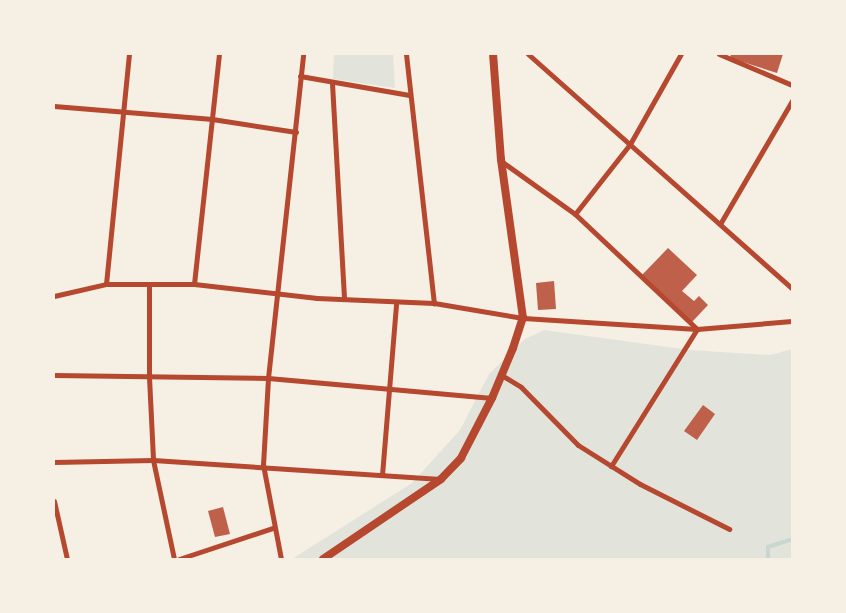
<!DOCTYPE html>
<style>
body{margin:0}
#map{position:relative;width:846px;height:613px;overflow:hidden;background:#f6efe4;font-family:Inter,sans-serif}
div>[style]{position:absolute}
.green>*{inset:0;background:#e2e4dc}
.stream>*{height:4px;margin:-2px;padding:0 2px;transform-origin:2px;border-radius:2px;background:#c9d6d2}
.building>*{inset:0;background:#bf614a}
.minor>*{height:5px;margin:-2.5px;padding:0 2.5px;transform-origin:2.5px;border-radius:2.5px;background:#b5482f}
.tertiary>*{height:8px;margin:-4px;padding:0 4px;transform-origin:4px;border-radius:4px;background:#b5482f}
span{translate:-50% -50%;white-space:nowrap;text-align:center;line-height:1.15;-webkit-text-stroke:4px #f6efe4;paint-order:stroke}
.frame{position:absolute;inset:0;border:55px solid #f6efe4;pointer-events:none}
</style>
<div id="map">
<div class="green">
<i style="clip-path:polygon(334px 54px,393px 54px,395px 88px,333px 79px)"></i>
<i style="clip-path:polygon(544px 330px,690px 350px,770px 355px,792px 349px,792px 559px,292px 559px,412px 483px,460px 430px,489px 374px,525px 339px)"></i>
</div>
<div class="stream">
<i style="left:768px;top:559px;width:12px;rotate:-90deg"></i>
<i style="left:768px;top:547px;width:25px;rotate:-18deg"></i>
</div>
<div class="building">
<i style="clip-path:polygon(731px 54px,783px 54px,777px 73px,730px 58px)"></i>
<i style="clip-path:polygon(668px 248px,697px 275px,682px 291px,694px 301px,699px 296px,708px 305px,692px 322px,642px 275px)"></i>
<i style="clip-path:polygon(554px 281px,556px 309px,538px 310px,536px 283px)"></i>
<i style="clip-path:polygon(703px 405px,715px 414px,697px 440px,684px 431px)"></i>
<i style="clip-path:polygon(223px 507px,230px 534px,215px 537px,208px 511px)"></i>
</div>
<div class="minor">
<i style="left:406px;top:54px;width:251px;rotate:83.6deg"></i>
<i style="left:528px;top:54px;width:353px;rotate:41.6deg"></i>
<i style="left:719px;top:54px;width:79px;rotate:23deg"></i>
<i style="left:300px;top:76px;width:111px;rotate:9.9deg"></i>
<i style="left:332px;top:83px;width:215px;rotate:86.8deg"></i>
<i style="left:54px;top:106px;width:159px;rotate:4.7deg"></i>
<i style="left:212px;top:119px;width:85px;rotate:8.8deg"></i>
<i style="left:501px;top:161px;width:91px;rotate:35.6deg"></i>
<i style="left:575px;top:214px;width:168px;rotate:43.3deg"></i>
<i style="left:697px;top:329px;width:162px;rotate:122.1deg"></i>
<i style="left:575px;top:214px;width:89px;rotate:-51.8deg"></i>
<i style="left:630px;top:144px;width:103px;rotate:-60.5deg"></i>
<i style="left:720px;top:224px;width:143px;rotate:-59.7deg"></i>
<i style="left:106px;top:284px;width:231px;rotate:-84.3deg"></i>
<i style="left:194px;top:284px;width:231px;rotate:-83.8deg"></i>
<i style="left:149px;top:286px;width:91px;rotate:90deg"></i>
<i style="left:149px;top:377px;width:83px;rotate:87.2deg"></i>
<i style="left:153px;top:460px;width:101px;rotate:78deg"></i>
<i style="left:54px;top:296px;width:53px;rotate:-13deg"></i>
<i style="left:106px;top:284px;width:88px"></i>
<i style="left:194px;top:284px;width:124px;rotate:6.5deg"></i>
<i style="left:317px;top:298px;width:117px;rotate:2.4deg"></i>
<i style="left:434px;top:303px;width:90px;rotate:9.6deg"></i>
<i style="left:523px;top:318px;width:174px;rotate:3.6deg"></i>
<i style="left:697px;top:329px;width:95px;rotate:-4.8deg"></i>
<i style="left:54px;top:375px;width:214px;rotate:0.8deg"></i>
<i style="left:268px;top:378px;width:225px;rotate:5.1deg"></i>
<i style="left:503px;top:376px;width:21px;rotate:31deg"></i>
<i style="left:521px;top:387px;width:81px;rotate:45.5deg"></i>
<i style="left:578px;top:445px;width:73px;rotate:32.2deg"></i>
<i style="left:640px;top:484px;width:100px;rotate:26.8deg"></i>
<i style="left:54px;top:462px;width:99px;rotate:-1.2deg"></i>
<i style="left:153px;top:460px;width:288px;rotate:3.8deg"></i>
<i style="left:382px;top:475px;width:173px;rotate:-85.3deg"></i>
<i style="left:54px;top:501px;width:59px;rotate:77.4deg"></i>
<i style="left:179px;top:559px;width:99px;rotate:-18.3deg"></i>
<i style="left:281px;top:559px;width:96px;rotate:-100.8deg"></i>
<i style="left:263px;top:465px;width:87px;rotate:-86.7deg"></i>
<i style="left:268px;top:378px;width:326px;rotate:-83.8deg"></i>
</div>
<div class="tertiary">
<i style="left:323px;top:559px;width:143px;rotate:-34.1deg"></i>
<i style="left:441px;top:479px;width:29px;rotate:-46deg"></i>
<i style="left:461px;top:458px;width:68px;rotate:-62.7deg"></i>
<i style="left:492px;top:398px;width:54px;rotate:-67.2deg"></i>
<i style="left:513px;top:348px;width:32px;rotate:-72deg"></i>
<i style="left:523px;top:318px;width:160px;rotate:-97.9deg"></i>
<i style="left:501px;top:160px;width:106px;rotate:-94.3deg"></i>
</div>
<div class="frame"></div>
</div>
